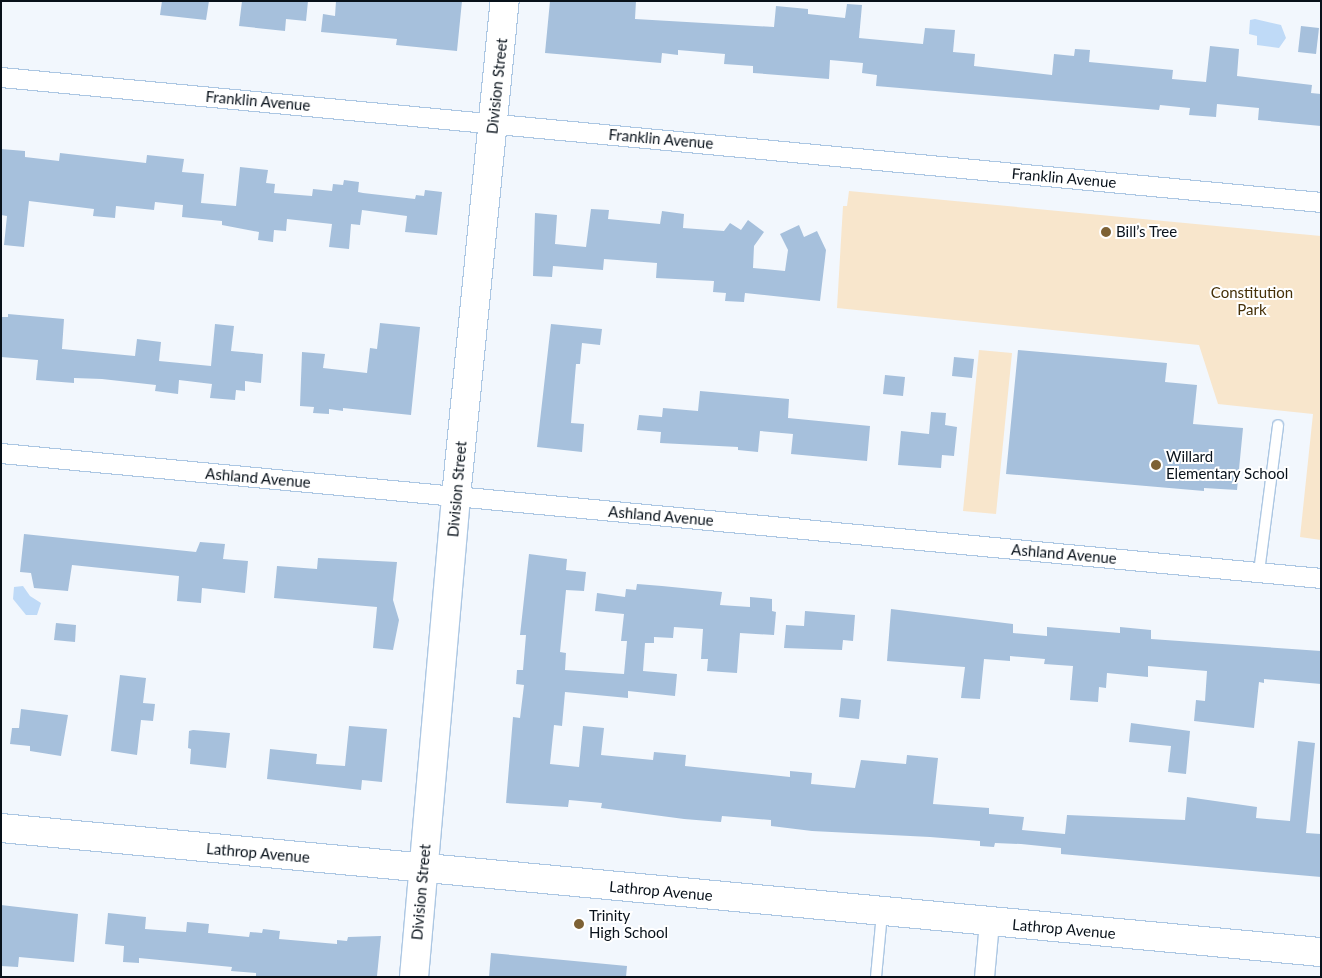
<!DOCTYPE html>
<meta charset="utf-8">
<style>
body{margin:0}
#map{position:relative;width:1322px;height:978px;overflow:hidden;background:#f2f7fd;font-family:Lato,sans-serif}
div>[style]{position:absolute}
.green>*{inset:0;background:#f8e6cc}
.water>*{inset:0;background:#bfdaf7}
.building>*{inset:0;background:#a6c0dc}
.roads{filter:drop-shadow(1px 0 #acc7e3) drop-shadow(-1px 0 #acc7e3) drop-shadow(0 1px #acc7e3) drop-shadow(0 -1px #acc7e3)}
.lane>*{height:10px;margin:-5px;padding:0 5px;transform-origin:5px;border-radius:5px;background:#fff}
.street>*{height:19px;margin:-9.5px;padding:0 9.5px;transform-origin:9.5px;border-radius:9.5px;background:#fff}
.secondary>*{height:28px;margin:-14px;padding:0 14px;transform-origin:14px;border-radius:14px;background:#fff}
.dots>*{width:14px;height:14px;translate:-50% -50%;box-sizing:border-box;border:2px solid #fff;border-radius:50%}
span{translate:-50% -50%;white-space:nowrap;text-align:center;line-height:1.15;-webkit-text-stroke:4px #fff;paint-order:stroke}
.street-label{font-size:15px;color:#08111a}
.poi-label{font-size:15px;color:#08111a}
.left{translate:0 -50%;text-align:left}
.park-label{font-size:15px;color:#453008}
.frame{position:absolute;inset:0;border:2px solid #08111a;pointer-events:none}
</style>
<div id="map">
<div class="green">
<i style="clip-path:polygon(849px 191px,1321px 236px,1321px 540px,1300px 537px,1313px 414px,1218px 404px,1199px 345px,837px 308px,843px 206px,847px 206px)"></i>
<i style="clip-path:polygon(979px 350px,1012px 353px,996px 514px,963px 511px)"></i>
</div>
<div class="water">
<i style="clip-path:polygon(1255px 19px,1281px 25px,1286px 38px,1279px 48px,1257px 45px,1257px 36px,1249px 34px,1250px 20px)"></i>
<i style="clip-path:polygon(23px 586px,30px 596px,41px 603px,37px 615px,26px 615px,13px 599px,14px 587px)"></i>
</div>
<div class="building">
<i style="clip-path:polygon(162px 1px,209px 1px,206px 20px,160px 15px)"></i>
<i style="clip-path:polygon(242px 1px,308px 1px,306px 21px,286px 19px,285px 31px,239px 26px)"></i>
<i style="clip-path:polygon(336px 1px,462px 1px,457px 51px,396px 45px,397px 39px,321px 32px,323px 14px,335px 16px)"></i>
<i style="clip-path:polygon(550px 1px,636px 1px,635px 19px,774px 27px,776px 6px,808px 9px,808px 14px,845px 18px,847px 4px,862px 5px,859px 38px,923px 44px,925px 28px,955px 30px,953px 52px,975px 54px,974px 66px,1052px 75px,1054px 54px,1074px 56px,1075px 49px,1090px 50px,1089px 62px,1173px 70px,1172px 79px,1206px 82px,1210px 46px,1239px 49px,1237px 76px,1312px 85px,1311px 93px,1321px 94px,1321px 126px,1258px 120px,1259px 108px,1217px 104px,1216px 117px,1189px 115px,1190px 108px,1160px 105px,1159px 110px,876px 86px,877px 75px,862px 73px,863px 63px,830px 60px,829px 79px,753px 73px,753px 66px,724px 64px,725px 54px,678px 50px,678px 55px,662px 53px,661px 63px,545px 53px)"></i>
<i style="clip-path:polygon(1301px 26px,1319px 28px,1316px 54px,1298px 52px)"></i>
<i style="clip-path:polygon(1px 149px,25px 151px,25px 157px,59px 161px,60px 153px,146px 163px,147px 155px,184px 159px,182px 172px,204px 174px,201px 203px,236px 206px,240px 167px,268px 170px,266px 183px,275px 184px,274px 193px,312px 196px,313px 189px,332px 191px,333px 184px,343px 185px,344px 180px,359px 182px,358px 192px,363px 193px,415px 199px,416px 195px,424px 196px,425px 190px,442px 192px,437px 235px,405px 232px,407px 216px,362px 210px,360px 225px,351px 224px,349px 249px,329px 247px,332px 224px,287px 219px,286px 231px,274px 230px,273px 242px,258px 240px,259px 232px,222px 225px,222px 221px,182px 217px,183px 205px,155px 202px,154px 210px,116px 206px,115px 218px,93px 216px,94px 209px,29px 201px,24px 247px,4px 245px,7px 216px,1px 215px)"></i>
<i style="clip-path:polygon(591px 209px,609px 210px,608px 219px,660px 224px,662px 211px,684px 214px,683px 228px,724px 231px,730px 223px,741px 230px,748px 220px,764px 232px,754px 246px,753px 268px,785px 271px,788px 250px,780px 234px,799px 225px,804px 237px,817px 231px,826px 250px,820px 301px,745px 293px,744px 302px,725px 301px,726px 293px,713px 292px,714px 281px,656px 278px,657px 263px,604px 259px,603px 270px,553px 266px,552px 277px,533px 276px,535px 213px,557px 215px,555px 244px,586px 247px)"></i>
<i style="clip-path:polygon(8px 314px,64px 319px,62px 349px,135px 356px,137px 339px,161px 342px,159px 361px,211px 366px,215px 324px,234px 326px,231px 351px,263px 354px,261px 383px,245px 381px,245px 391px,236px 390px,235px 400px,210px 398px,212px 384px,179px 380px,178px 394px,155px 391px,156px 385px,102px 379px,74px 378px,74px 383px,36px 380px,38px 360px,1px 357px,1px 317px,8px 317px)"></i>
<i style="clip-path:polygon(380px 323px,420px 327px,411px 415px,343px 408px,343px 411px,329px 409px,329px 414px,313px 413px,314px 407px,300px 406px,302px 352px,325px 354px,323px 368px,367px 373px,370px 348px,377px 349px)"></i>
<i style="clip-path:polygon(551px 324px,602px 329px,600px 345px,582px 343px,580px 364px,576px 364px,571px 423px,584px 424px,582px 452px,537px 447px)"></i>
<i style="clip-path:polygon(1018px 350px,1167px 363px,1165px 382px,1197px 385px,1193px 424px,1243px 428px,1237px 490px,1204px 488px,1204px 491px,1006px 474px)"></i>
<i style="clip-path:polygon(954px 357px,974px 359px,972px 378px,952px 376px)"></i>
<i style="clip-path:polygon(885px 375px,905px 377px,903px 396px,883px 394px)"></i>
<i style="clip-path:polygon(700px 391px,789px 399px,788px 418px,870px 426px,867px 461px,791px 454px,793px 434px,760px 431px,758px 452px,738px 450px,738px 447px,660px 443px,661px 432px,637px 430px,639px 415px,662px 417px,663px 408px,698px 411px)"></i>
<i style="clip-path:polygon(931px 412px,946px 413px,945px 425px,957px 427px,954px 456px,942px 455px,941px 468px,898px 465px,901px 431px,929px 434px)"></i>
<i style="clip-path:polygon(24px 534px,196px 552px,200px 542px,225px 544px,223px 559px,248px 561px,245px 593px,202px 588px,201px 603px,177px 601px,179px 576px,72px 565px,68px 591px,34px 588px,31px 573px,20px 572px)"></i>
<i style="clip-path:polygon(529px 554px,567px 559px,566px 570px,586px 572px,584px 591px,566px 590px,560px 652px,566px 653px,565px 670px,624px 674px,627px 641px,621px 641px,624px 614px,595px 611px,597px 593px,625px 597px,626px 589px,636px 590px,637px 584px,662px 586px,722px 592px,720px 605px,750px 607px,750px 597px,772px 599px,772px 611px,776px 612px,774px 635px,740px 633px,737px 673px,707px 671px,708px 659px,701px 659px,703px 629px,674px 627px,673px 638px,654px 637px,654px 643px,645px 643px,643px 671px,677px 674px,675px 696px,628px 691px,628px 698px,565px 692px,562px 726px,554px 725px,550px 764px,579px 767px,583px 726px,604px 728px,601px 755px,653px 760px,654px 752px,686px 755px,685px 766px,790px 777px,790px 771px,812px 773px,811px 784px,855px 788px,861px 760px,906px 764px,907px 755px,938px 758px,933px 804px,989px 808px,989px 814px,1024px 817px,1022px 830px,1065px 834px,1067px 815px,1185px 820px,1187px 797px,1257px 807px,1256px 818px,1290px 821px,1298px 741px,1315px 743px,1306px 833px,1321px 834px,1321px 877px,1061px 854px,1061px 848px,1021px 844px,995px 843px,994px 847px,980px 846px,980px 841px,930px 837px,812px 831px,771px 826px,771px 820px,722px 816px,721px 822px,684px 819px,601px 808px,602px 803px,569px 800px,568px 807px,506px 803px,513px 717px,520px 718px,524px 685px,516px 684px,517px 670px,523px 670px,526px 635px,520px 635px)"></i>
<i style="clip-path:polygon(318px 558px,397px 562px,393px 600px,399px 620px,393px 650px,373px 648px,377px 607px,274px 598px,277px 566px,317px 569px)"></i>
<i style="clip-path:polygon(891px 609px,1013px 624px,1013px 633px,1047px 636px,1047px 627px,1120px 633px,1120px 627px,1151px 630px,1151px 639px,1321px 651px,1321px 684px,1264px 679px,1264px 683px,1259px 682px,1254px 728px,1194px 721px,1196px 700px,1205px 701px,1207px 671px,1148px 666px,1148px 677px,1107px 673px,1106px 688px,1099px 687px,1098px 702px,1070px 700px,1073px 666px,1044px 664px,1045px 659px,1010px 656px,1010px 661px,984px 659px,980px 699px,961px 698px,965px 667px,887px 661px)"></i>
<i style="clip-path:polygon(805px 611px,855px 615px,853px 641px,843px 640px,842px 650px,784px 648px,786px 625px,804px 626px)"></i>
<i style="clip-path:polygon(56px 623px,76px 625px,75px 642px,54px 640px)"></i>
<i style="clip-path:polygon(120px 675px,146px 678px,143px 703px,155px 704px,153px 721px,141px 720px,137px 755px,111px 751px)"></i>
<i style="clip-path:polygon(841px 698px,861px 700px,859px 719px,839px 717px)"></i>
<i style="clip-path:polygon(21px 709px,68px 715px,61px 756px,30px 751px,30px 746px,10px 744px,12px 728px,19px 728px)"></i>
<i style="clip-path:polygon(1131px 723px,1190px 731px,1186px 774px,1168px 772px,1171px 746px,1129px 742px)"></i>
<i style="clip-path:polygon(349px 726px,387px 729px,382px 782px,362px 780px,361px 790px,267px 779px,270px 749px,317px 754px,316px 764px,345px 766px)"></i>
<i style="clip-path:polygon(193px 730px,230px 733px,226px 768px,190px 764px,191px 749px,188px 748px,189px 731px)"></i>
<i style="clip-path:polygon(1px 905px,78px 914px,74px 962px,19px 957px,18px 967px,1px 966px)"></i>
<i style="clip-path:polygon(108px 913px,146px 917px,145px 929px,186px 932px,187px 922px,209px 924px,208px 933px,249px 937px,250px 932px,262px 933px,263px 929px,280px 931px,279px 939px,337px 944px,337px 940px,347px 941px,348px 937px,381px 936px,377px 976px,256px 977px,256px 973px,231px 971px,232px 967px,139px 958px,139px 963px,123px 962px,124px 946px,105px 944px)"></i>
<i style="clip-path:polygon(491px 953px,627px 966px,626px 977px,489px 977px)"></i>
</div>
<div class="roads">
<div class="lane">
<i style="left:1259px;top:572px;width:148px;rotate:-82.6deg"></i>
<i style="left:876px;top:977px;width:64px;rotate:-84.6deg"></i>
</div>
<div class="street">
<i style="left:1px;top:77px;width:1326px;rotate:5.41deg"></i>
<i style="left:1px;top:453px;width:1326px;rotate:5.41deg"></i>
<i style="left:984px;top:977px;width:55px;rotate:-84.8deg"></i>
</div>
<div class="secondary">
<i style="left:1px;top:828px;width:1326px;rotate:5.37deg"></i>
<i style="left:414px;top:977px;width:482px;rotate:-85deg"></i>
<i style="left:456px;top:497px;width:498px;rotate:-84.4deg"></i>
</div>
</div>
<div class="dots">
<i style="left:1106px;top:232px;background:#7d6134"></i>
<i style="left:1156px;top:465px;background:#7d6134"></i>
<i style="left:579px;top:924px;background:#7d6134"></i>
</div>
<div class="street-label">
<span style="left:497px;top:86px;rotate:-84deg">Division Street</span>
<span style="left:258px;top:101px;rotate:5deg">Franklin Avenue</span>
<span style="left:661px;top:139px;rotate:5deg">Franklin Avenue</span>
<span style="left:1064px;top:178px;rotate:5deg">Franklin Avenue</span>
<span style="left:258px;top:478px;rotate:5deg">Ashland Avenue</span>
<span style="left:457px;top:489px;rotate:-85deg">Division Street</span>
<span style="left:661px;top:516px;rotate:5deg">Ashland Avenue</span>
<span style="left:1064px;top:554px;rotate:5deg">Ashland Avenue</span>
<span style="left:258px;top:853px;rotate:5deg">Lathrop Avenue</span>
<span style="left:661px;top:891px;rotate:5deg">Lathrop Avenue</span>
<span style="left:421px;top:892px;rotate:-85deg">Division Street</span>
<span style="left:1064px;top:929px;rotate:5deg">Lathrop Avenue</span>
</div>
<div class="poi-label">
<span class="left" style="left:1116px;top:232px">Bill’s Tree</span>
<span class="left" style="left:1166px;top:465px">Willard<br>Elementary School</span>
<span class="left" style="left:589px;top:924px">Trinity<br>High School</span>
</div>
<div class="park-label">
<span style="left:1252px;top:301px">Constitution<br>Park</span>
</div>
<div class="frame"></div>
</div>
